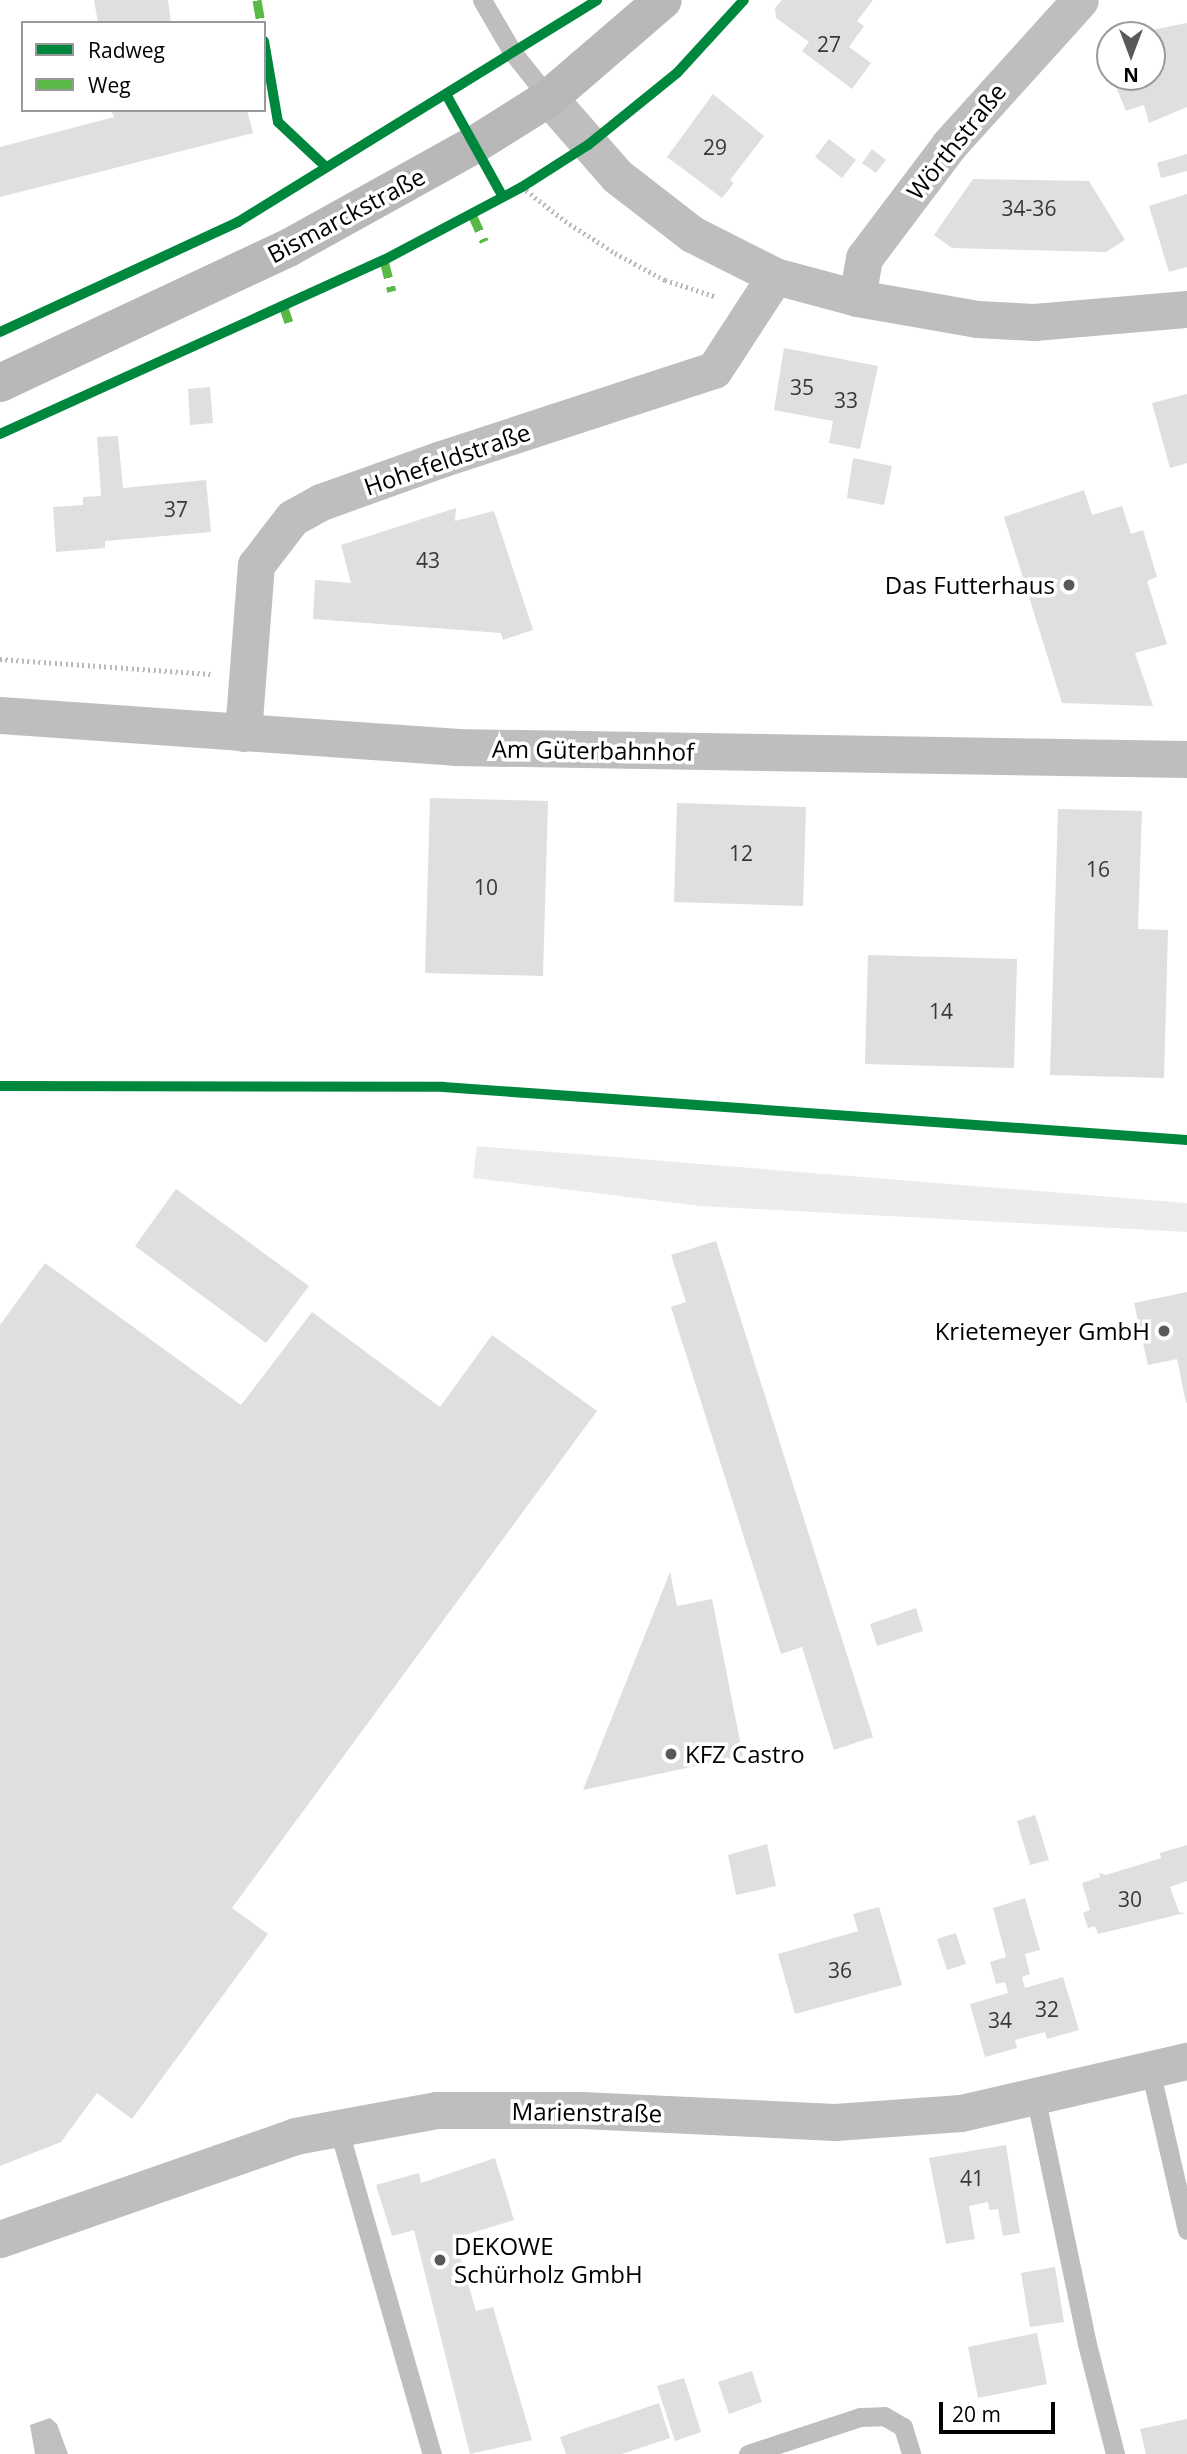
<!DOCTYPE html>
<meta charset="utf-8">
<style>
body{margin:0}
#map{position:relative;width:1187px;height:2454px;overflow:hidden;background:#fff;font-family:"Open Sans",sans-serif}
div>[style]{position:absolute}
.green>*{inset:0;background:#ececec}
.water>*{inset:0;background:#bfbfbf}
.building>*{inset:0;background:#dfdfdf}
.path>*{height:4.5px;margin-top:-2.25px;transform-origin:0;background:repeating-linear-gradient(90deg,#b9b9b9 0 2px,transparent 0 5.5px)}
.lane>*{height:19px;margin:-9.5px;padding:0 9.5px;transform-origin:9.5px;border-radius:9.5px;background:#bebebe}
.street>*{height:37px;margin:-18.5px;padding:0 18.5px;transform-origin:18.5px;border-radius:18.5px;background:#bebebe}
.secondary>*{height:38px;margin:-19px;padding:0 19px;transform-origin:19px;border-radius:19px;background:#b8b8b8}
.quiet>*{height:9px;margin-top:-4.5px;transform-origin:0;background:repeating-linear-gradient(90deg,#58b947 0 18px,transparent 0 27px)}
.cycleway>*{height:10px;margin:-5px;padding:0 5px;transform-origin:5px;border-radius:5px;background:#00873e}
.dots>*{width:19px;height:19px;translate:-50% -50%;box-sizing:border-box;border:4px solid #fff;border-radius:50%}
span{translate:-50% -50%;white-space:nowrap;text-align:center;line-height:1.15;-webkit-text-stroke:7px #fff;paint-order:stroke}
.number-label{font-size:21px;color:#383838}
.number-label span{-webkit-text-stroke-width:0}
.street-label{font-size:24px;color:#000}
.poi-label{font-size:24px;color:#000}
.right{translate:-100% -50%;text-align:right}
.left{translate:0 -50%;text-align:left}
.legend{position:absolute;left:21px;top:21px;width:245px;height:91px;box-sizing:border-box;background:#fff;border:2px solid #999;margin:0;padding:9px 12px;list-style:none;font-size:21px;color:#000}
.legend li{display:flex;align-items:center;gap:14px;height:35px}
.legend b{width:35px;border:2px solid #999}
.north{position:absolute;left:1096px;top:21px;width:70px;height:70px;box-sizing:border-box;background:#fff;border:2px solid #999;border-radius:50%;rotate:180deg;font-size:19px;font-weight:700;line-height:28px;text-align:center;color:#000}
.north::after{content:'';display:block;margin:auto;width:24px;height:32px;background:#595959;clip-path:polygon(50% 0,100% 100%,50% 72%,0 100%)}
.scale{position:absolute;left:939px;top:2402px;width:116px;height:32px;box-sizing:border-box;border:4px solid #000;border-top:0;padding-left:9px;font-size:21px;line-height:24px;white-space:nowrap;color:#000;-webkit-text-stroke:5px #fff;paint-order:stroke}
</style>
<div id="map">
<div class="green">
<i style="clip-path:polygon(477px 1146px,1187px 1203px,1187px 1232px,700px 1206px,473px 1178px)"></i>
</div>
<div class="water">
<i style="clip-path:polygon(50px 2418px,57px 2424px,68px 2454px,35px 2454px,30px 2425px)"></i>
</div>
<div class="building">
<i style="clip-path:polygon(94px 0,168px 0,171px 23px,98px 23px)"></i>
<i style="clip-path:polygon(782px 0,873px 0,857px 21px,864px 26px,849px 47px,871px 63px,852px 89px,802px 51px,809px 42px,776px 18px,775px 8px)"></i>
<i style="clip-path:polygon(1187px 23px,1187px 107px,1149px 123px,1144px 105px,1126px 111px,1112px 77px,1152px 77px,1152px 35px,1131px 34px)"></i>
<i style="clip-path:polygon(713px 94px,764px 136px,730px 180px,734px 183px,722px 198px,667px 157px)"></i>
<i style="clip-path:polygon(111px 110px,247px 110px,253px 133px,0 197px,0 147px,114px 117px)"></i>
<i style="clip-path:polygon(829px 139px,856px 160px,842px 178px,815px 157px)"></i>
<i style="clip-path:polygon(872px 149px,886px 160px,876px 173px,862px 163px)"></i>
<i style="clip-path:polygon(1187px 154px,1187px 171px,1161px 178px,1157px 163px)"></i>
<i style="clip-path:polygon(973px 179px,1089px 181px,1125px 240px,1106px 252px,952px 248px,934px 235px)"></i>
<i style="clip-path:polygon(1187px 194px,1187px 267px,1169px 272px,1149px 206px)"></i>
<i style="clip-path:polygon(784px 348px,878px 366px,860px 449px,829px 443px,833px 421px,774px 410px)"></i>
<i style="clip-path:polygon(210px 387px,213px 423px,190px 425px,188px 389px)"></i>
<i style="clip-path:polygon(1187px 394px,1187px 463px,1170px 468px,1152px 403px)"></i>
<i style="clip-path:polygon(118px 436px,123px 488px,206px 480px,211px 532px,105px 541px,105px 548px,56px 552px,53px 507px,83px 505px,83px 497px,101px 496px,97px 437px)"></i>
<i style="clip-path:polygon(853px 458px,892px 466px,884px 505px,847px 498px)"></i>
<i style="clip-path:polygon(1084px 490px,1092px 515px,1122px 506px,1131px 534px,1143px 530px,1157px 577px,1147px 581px,1167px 644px,1135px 653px,1153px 706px,1062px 703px,1004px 517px)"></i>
<i style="clip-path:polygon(456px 508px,455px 521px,494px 511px,533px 630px,503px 640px,501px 633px,313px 619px,315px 580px,351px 583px,341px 545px)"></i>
<i style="clip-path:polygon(430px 798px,548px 801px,543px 976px,425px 973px)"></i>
<i style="clip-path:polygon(677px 803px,806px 807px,803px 906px,674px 902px)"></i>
<i style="clip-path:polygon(1058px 809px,1142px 811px,1138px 929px,1168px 930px,1164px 1078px,1050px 1075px)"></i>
<i style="clip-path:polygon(868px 955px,1017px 959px,1014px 1068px,865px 1064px)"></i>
<i style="clip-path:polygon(176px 1189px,309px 1286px,266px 1343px,135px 1246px)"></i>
<i style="clip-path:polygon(716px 1241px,873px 1737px,834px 1750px,802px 1647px,781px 1654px,671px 1307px,686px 1302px,671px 1255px)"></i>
<i style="clip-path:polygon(45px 1263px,241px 1405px,312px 1312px,440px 1407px,492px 1335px,597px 1411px,232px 1908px,268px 1934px,132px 2119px,97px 2093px,61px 2142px,0 2166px,0 1325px)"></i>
<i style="clip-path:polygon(1187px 1292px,1187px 1402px,1186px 1403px,1177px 1359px,1148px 1365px,1134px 1303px)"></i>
<i style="clip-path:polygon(670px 1572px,677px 1606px,712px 1599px,743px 1756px,583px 1790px)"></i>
<i style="clip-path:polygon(916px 1608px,923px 1631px,877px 1646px,870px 1624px)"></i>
<i style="clip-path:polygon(1035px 1815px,1049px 1860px,1030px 1865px,1017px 1821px)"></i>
<i style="clip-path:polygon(767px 1844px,776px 1886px,736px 1895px,728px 1855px)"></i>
<i style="clip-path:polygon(1187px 1845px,1187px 1881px,1170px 1887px,1179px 1912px,1185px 1913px,1098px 1934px,1095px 1926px,1088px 1928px,1083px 1913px,1090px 1910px,1082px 1883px,1100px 1877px,1099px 1873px,1106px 1875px,1161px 1858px,1160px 1853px)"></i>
<i style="clip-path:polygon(1025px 1898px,1040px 1950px,1025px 1954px,1030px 1974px,1022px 1977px,1025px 1988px,1063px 1977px,1079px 2030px,1047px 2039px,1045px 2032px,1015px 2040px,1017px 2048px,985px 2057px,970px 2004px,1008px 1993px,1005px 1982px,996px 1984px,990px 1962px,1006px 1957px,993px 1908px)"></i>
<i style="clip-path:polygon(879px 1907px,902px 1985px,795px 2014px,778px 1954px,858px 1931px,853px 1914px)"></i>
<i style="clip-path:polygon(956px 1933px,966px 1964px,947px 1970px,937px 1939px)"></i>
<i style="clip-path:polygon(1006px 2145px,1020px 2233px,1003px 2236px,998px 2209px,989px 2210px,988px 2202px,969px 2206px,975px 2239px,946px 2244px,929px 2158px)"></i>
<i style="clip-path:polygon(495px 2158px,514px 2220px,455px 2238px,476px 2311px,493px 2307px,532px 2440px,470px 2454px,414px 2230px,392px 2236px,376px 2185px,419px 2173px,421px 2183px)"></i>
<i style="clip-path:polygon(1055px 2267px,1064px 2322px,1030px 2327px,1021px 2273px)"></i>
<i style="clip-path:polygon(1037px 2333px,1047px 2384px,978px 2398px,968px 2347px)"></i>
<i style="clip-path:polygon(752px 2371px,762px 2402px,729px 2414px,718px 2382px)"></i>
<i style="clip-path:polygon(684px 2378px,701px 2432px,675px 2441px,657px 2386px)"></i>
<i style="clip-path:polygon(659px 2403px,670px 2438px,622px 2454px,566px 2454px,560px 2437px)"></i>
<i style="clip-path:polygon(1187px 2419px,1187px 2454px,1146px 2454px,1140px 2429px)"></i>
</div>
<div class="path">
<i style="left:522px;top:187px;width:55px;rotate:38.3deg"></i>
<i style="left:565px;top:221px;width:59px;rotate:32.6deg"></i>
<i style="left:615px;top:253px;width:57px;rotate:28.4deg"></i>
<i style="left:665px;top:280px;width:55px;rotate:18.1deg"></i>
<i style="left:0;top:659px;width:211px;rotate:4.1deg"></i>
</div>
<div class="lane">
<i style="left:482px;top:0;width:61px;rotate:59.7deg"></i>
<i style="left:513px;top:53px;width:58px;rotate:51.3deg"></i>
<i style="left:1150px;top:2069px;width:165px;rotate:77.1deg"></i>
<i style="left:1035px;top:2095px;width:254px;rotate:78.2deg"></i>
<i style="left:1087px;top:2344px;width:114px;rotate:75.7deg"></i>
<i style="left:338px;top:2127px;width:340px;rotate:74deg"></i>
<i style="left:748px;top:2454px;width:118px;rotate:-18.3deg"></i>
<i style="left:860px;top:2417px;width:24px;rotate:-2deg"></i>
<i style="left:884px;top:2416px;width:22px;rotate:30deg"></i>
<i style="left:903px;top:2427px;width:28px;rotate:73deg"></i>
</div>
<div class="street">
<i style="left:549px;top:98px;width:103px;rotate:48.9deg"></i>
<i style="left:617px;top:176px;width:95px;rotate:37.7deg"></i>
<i style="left:692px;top:234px;width:93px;rotate:26.8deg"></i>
<i style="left:775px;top:276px;width:85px;rotate:15deg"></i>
<i style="left:857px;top:298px;width:122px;rotate:9.9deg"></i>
<i style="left:977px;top:319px;width:57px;rotate:3deg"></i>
<i style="left:1034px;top:322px;width:154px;rotate:-4.9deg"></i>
<i style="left:857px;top:298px;width:41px;rotate:-80.1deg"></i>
<i style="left:864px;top:258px;width:141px;rotate:-53deg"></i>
<i style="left:949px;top:145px;width:195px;rotate:-47.9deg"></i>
<i style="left:0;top:715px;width:456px;rotate:4deg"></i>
<i style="left:455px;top:747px;width:732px;rotate:0.94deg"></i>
<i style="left:243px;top:733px;width:169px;rotate:-85.6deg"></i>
<i style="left:256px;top:565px;width:59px;rotate:-52.5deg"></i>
<i style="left:292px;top:518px;width:33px;rotate:-29deg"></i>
<i style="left:321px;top:502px;width:127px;rotate:-19.7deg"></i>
<i style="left:441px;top:459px;width:287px;rotate:-18.1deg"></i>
<i style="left:714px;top:370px;width:112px;rotate:-57deg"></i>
<i style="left:0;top:2239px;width:312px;rotate:-19.2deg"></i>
<i style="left:295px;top:2136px;width:144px;rotate:-10.4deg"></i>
<i style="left:437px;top:2110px;width:145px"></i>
<i style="left:582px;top:2110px;width:253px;rotate:2.7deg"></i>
<i style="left:835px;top:2122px;width:126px;rotate:-4.1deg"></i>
<i style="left:961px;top:2113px;width:232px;rotate:-13deg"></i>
</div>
<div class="secondary">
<i style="left:0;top:383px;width:320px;rotate:-25.1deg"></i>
<i style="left:290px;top:247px;width:210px;rotate:-29deg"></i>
<i style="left:474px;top:145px;width:89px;rotate:-32.1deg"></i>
<i style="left:549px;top:98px;width:150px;rotate:-40.7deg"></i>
</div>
<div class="quiet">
<i style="left:257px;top:0;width:23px;rotate:80deg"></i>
<i style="left:472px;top:214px;width:30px;rotate:66deg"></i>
<i style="left:384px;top:260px;width:32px;rotate:76deg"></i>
<i style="left:283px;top:305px;width:21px;rotate:71deg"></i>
</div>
<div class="cycleway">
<i style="left:264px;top:41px;width:82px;rotate:80.2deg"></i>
<i style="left:278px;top:122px;width:66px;rotate:43.2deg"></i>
<i style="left:447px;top:96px;width:115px;rotate:61deg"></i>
<i style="left:0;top:332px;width:262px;rotate:-24.8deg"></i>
<i style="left:238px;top:222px;width:422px;rotate:-31.7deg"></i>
<i style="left:0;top:434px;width:422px;rotate:-24.4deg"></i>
<i style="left:384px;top:260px;width:156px;rotate:-27.9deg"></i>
<i style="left:522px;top:187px;width:78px;rotate:-32.5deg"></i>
<i style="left:588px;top:145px;width:114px;rotate:-39deg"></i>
<i style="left:677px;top:73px;width:99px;rotate:-47.5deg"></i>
<i style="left:0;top:1086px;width:443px;rotate:0.1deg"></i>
<i style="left:443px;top:1087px;width:746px;rotate:4.07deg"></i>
</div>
<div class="dots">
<i style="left:1069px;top:585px;background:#595959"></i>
<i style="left:1164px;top:1331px;background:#595959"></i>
<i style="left:671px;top:1754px;background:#595959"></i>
<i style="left:440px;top:2260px;background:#595959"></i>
</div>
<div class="number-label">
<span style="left:829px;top:44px">27</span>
<span style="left:715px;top:147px">29</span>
<span style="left:1029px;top:208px">34-36</span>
<span style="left:802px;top:387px">35</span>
<span style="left:846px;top:400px">33</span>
<span style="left:176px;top:509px">37</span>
<span style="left:428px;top:560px">43</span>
<span style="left:741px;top:853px">12</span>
<span style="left:1098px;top:869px">16</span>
<span style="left:486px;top:887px">10</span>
<span style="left:941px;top:1011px">14</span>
<span style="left:1130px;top:1899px">30</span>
<span style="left:840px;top:1970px">36</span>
<span style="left:1047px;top:2009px">32</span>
<span style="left:1000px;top:2020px">34</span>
<span style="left:972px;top:2178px">41</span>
</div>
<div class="street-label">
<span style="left:956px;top:141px;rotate:-51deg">Wörthstraße</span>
<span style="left:346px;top:215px;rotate:-28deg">Bismarckstraße</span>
<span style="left:447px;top:459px;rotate:-19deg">Hohefeldstraße</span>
<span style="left:593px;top:750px;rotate:1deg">Am Güterbahnhof</span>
<span style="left:587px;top:2112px;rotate:1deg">Marienstraße</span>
</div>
<div class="poi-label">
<span class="right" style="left:1055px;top:585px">Das Futterhaus</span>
<span class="right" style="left:1150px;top:1331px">Krietemeyer GmbH</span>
<span class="left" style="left:685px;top:1754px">KFZ Castro</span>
<span class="left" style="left:454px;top:2260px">DEKOWE<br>Schürholz GmbH</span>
</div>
<ul class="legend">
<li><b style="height:9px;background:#00873e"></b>Radweg</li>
<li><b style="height:9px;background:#58b947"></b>Weg</li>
</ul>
<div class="north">N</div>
<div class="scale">20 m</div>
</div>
